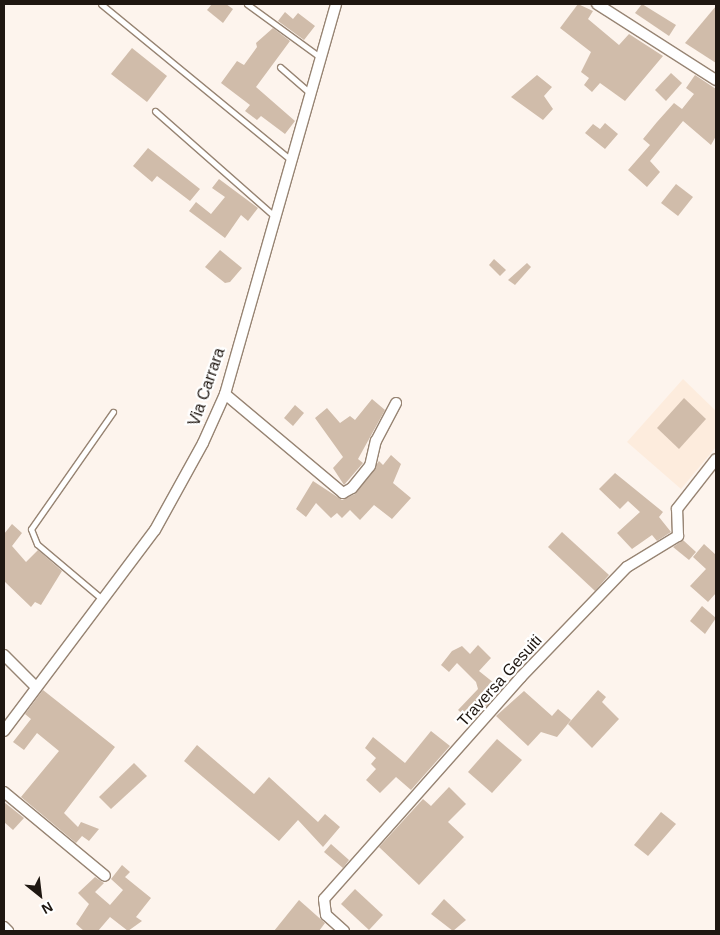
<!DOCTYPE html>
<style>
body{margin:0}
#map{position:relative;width:720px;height:935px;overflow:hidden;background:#fdf4ed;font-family:Arial,sans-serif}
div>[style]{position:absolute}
.built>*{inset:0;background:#fdecdd}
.building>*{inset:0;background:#d0bcaa}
.roads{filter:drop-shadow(1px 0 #978473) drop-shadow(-1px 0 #978473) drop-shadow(0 1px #978473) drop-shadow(0 -1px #978473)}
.service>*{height:5px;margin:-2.5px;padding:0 2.5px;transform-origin:2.5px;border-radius:2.5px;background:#fff}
.minor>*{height:10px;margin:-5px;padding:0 5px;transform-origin:5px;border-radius:5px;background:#fff}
span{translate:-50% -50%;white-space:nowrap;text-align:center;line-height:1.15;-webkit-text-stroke:4.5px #fff;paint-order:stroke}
.street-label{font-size:16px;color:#1f1711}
.frame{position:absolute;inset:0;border:5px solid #1f1711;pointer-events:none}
.north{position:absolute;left:15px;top:870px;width:50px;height:50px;-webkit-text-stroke:4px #fff;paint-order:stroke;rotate:151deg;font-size:14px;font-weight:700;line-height:20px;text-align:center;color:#1f1711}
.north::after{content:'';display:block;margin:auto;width:18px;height:22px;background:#1f1711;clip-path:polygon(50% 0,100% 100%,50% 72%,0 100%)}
</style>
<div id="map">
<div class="built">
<i style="clip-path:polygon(683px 379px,716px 411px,716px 447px,681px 489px,627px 442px)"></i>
</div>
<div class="building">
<i style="clip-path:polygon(212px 4px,226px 4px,233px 9px,223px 23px,207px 10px)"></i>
<i style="clip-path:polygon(578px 4px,593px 11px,588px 19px,619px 45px,629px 34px,663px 56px,625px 101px,600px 83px,592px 92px,584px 85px,589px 78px,581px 72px,591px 52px,560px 28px)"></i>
<i style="clip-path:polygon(642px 4px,676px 25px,669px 36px,635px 13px)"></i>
<i style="clip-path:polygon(716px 6px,716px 63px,685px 43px)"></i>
<i style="clip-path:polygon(285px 12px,293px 19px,298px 13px,315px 26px,304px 40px,278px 21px)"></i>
<i style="clip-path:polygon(273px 28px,290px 41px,256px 87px,295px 121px,285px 134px,261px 116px,257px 120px,245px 111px,250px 105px,221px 83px,237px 61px,244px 65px,257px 47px,256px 43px)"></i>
<i style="clip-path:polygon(132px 48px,167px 76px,147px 102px,111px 74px)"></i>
<i style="clip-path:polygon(671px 73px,682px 83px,666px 101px,655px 90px)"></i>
<i style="clip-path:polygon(537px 75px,552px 87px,544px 96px,553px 109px,543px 120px,511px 97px)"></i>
<i style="clip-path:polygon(695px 75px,716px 89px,716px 136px,711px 145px,683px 121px,650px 161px,660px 172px,647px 187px,628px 170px,650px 145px,643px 139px,657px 122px,674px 103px,682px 109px,694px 94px,686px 88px)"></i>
<i style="clip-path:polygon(605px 123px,618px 134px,605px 149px,585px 133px,593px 124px,600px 129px)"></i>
<i style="clip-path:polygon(148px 148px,200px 189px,190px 201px,157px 176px,152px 182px,133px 166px)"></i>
<i style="clip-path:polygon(219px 179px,258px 208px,248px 221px,241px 215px,225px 238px,189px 211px,196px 202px,211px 214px,225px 197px,212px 188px)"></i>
<i style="clip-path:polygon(676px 184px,693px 197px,678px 216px,661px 203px)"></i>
<i style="clip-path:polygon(220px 250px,242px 268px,230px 282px,225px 283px,205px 267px)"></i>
<i style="clip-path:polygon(494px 259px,506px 270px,500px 276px,489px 265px)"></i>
<i style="clip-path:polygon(527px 263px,531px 267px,515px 285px,508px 280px)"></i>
<i style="clip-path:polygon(684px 398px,706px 419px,679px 449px,657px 428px)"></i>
<i style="clip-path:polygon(372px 399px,385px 410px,358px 459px,363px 463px,344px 485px,333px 468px,343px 457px,315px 418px,327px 408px,340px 423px,350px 416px,355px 420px)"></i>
<i style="clip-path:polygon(295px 405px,304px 413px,293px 426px,284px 418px)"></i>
<i style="clip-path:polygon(391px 455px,401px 464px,393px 483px,411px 498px,392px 519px,374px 505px,360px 520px,350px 510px,342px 518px,337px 513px,331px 518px,316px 503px,306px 517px,296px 509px,313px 481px,342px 500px,355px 494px,379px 461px,383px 465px)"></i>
<i style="clip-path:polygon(615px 473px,663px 512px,659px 517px,671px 532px,657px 541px,652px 535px,632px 549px,617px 533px,640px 512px,628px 501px,620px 509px,599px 489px)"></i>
<i style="clip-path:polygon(12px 524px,22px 533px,12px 546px,26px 562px,38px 550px,62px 571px,41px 605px,35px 602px,31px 607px,4px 581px,4px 534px)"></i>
<i style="clip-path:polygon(562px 532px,609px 575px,595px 591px,548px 547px)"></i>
<i style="clip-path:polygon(683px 540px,696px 552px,689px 560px,673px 547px)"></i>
<i style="clip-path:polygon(704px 544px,716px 555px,716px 593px,708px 602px,690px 586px,706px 569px,693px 557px)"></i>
<i style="clip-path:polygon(702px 606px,716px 618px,705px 634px,690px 621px)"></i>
<i style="clip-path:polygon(478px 645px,491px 658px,479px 671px,494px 683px,484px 696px,490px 702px,472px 722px,458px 710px,478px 689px,476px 682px,457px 663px,449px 672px,441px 665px,452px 651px,462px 646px,470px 654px)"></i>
<i style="clip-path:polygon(43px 690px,115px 747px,64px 813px,78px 827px,81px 822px,99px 829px,89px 841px,82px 836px,76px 843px,21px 797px,59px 751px,37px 733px,24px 750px,13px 742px,31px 719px,25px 714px)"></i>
<i style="clip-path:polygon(598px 690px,606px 697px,602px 702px,619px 719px,592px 748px,568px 724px)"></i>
<i style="clip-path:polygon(524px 691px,552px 716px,558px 709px,571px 720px,557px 737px,541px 732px,528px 746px,496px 716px)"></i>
<i style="clip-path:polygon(431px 731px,450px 746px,411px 790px,396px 777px,380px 793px,366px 780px,376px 769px,371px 764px,376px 758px,365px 748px,373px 737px,405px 763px)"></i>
<i style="clip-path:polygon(497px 739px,522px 760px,492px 793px,468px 772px)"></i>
<i style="clip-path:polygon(197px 745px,254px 794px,269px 777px,318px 822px,325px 814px,340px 827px,323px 847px,298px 820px,279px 841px,184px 761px)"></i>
<i style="clip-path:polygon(134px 763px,147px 776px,111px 809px,99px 797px)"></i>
<i style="clip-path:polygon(449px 787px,466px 804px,448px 822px,464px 837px,419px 885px,379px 847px,423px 799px,431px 806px)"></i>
<i style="clip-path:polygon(4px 802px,24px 818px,13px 830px,4px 822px)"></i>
<i style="clip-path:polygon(661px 812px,676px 824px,648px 856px,634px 845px)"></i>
<i style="clip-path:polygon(331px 844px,349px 860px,343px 868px,324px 852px)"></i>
<i style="clip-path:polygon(122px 865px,130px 872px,125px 877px,151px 898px,136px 917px,142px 921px,128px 931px,110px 917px,98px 931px,84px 931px,76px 924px,89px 904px,78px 893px,95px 877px,104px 883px,95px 892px,110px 905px,123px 890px,111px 879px)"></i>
<i style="clip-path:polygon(355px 889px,383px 915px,369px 930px,341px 904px)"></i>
<i style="clip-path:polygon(444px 899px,466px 920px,453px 931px,431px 914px)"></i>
<i style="clip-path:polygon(299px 900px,325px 923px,319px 931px,274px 931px)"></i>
</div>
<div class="roads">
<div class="service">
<i style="left:101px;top:4px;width:244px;rotate:39.4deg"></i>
<i style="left:247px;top:4px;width:90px;rotate:36deg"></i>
<i style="left:280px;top:67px;width:40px;rotate:41deg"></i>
<i style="left:155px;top:111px;width:159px;rotate:41.4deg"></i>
<i style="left:102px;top:599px;width:85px;rotate:-139.8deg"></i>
<i style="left:37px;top:544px;width:16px;rotate:-112deg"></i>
<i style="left:31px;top:529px;width:143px;rotate:-55deg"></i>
</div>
<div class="minor">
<i style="left:597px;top:4px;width:141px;rotate:32.6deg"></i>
<i style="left:225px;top:394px;width:154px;rotate:40deg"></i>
<i style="left:343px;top:493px;width:10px;rotate:-29deg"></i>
<i style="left:352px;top:488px;width:28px;rotate:-51deg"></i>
<i style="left:370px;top:466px;width:26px;rotate:-77deg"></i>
<i style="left:376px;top:441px;width:43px;rotate:-62.2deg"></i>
<i style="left:4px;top:655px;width:42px;rotate:45deg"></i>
<i style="left:4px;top:731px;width:251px;rotate:-53.1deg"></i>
<i style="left:155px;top:530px;width:99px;rotate:-61.1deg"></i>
<i style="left:203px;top:443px;width:54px;rotate:-65.8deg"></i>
<i style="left:225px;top:394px;width:405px;rotate:-74.1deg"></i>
<i style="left:4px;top:792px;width:131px;rotate:39.7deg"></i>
<i style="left:4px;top:927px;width:6px;rotate:45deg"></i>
<i style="left:344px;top:931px;width:24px;rotate:-138deg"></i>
<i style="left:326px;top:915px;width:16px;rotate:-97deg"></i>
<i style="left:324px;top:899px;width:297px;rotate:-48.4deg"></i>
<i style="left:521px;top:677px;width:153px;rotate:-46.1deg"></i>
<i style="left:627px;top:567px;width:60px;rotate:-31.3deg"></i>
<i style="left:678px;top:536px;width:27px;rotate:-92deg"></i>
<i style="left:677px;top:509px;width:63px;rotate:-52deg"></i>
</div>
</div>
<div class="street-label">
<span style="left:207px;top:387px;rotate:-71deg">Via Carrara</span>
<span style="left:500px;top:681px;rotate:-48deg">Traversa Gesuiti</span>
</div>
<div class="frame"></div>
<div class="north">N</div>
</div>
